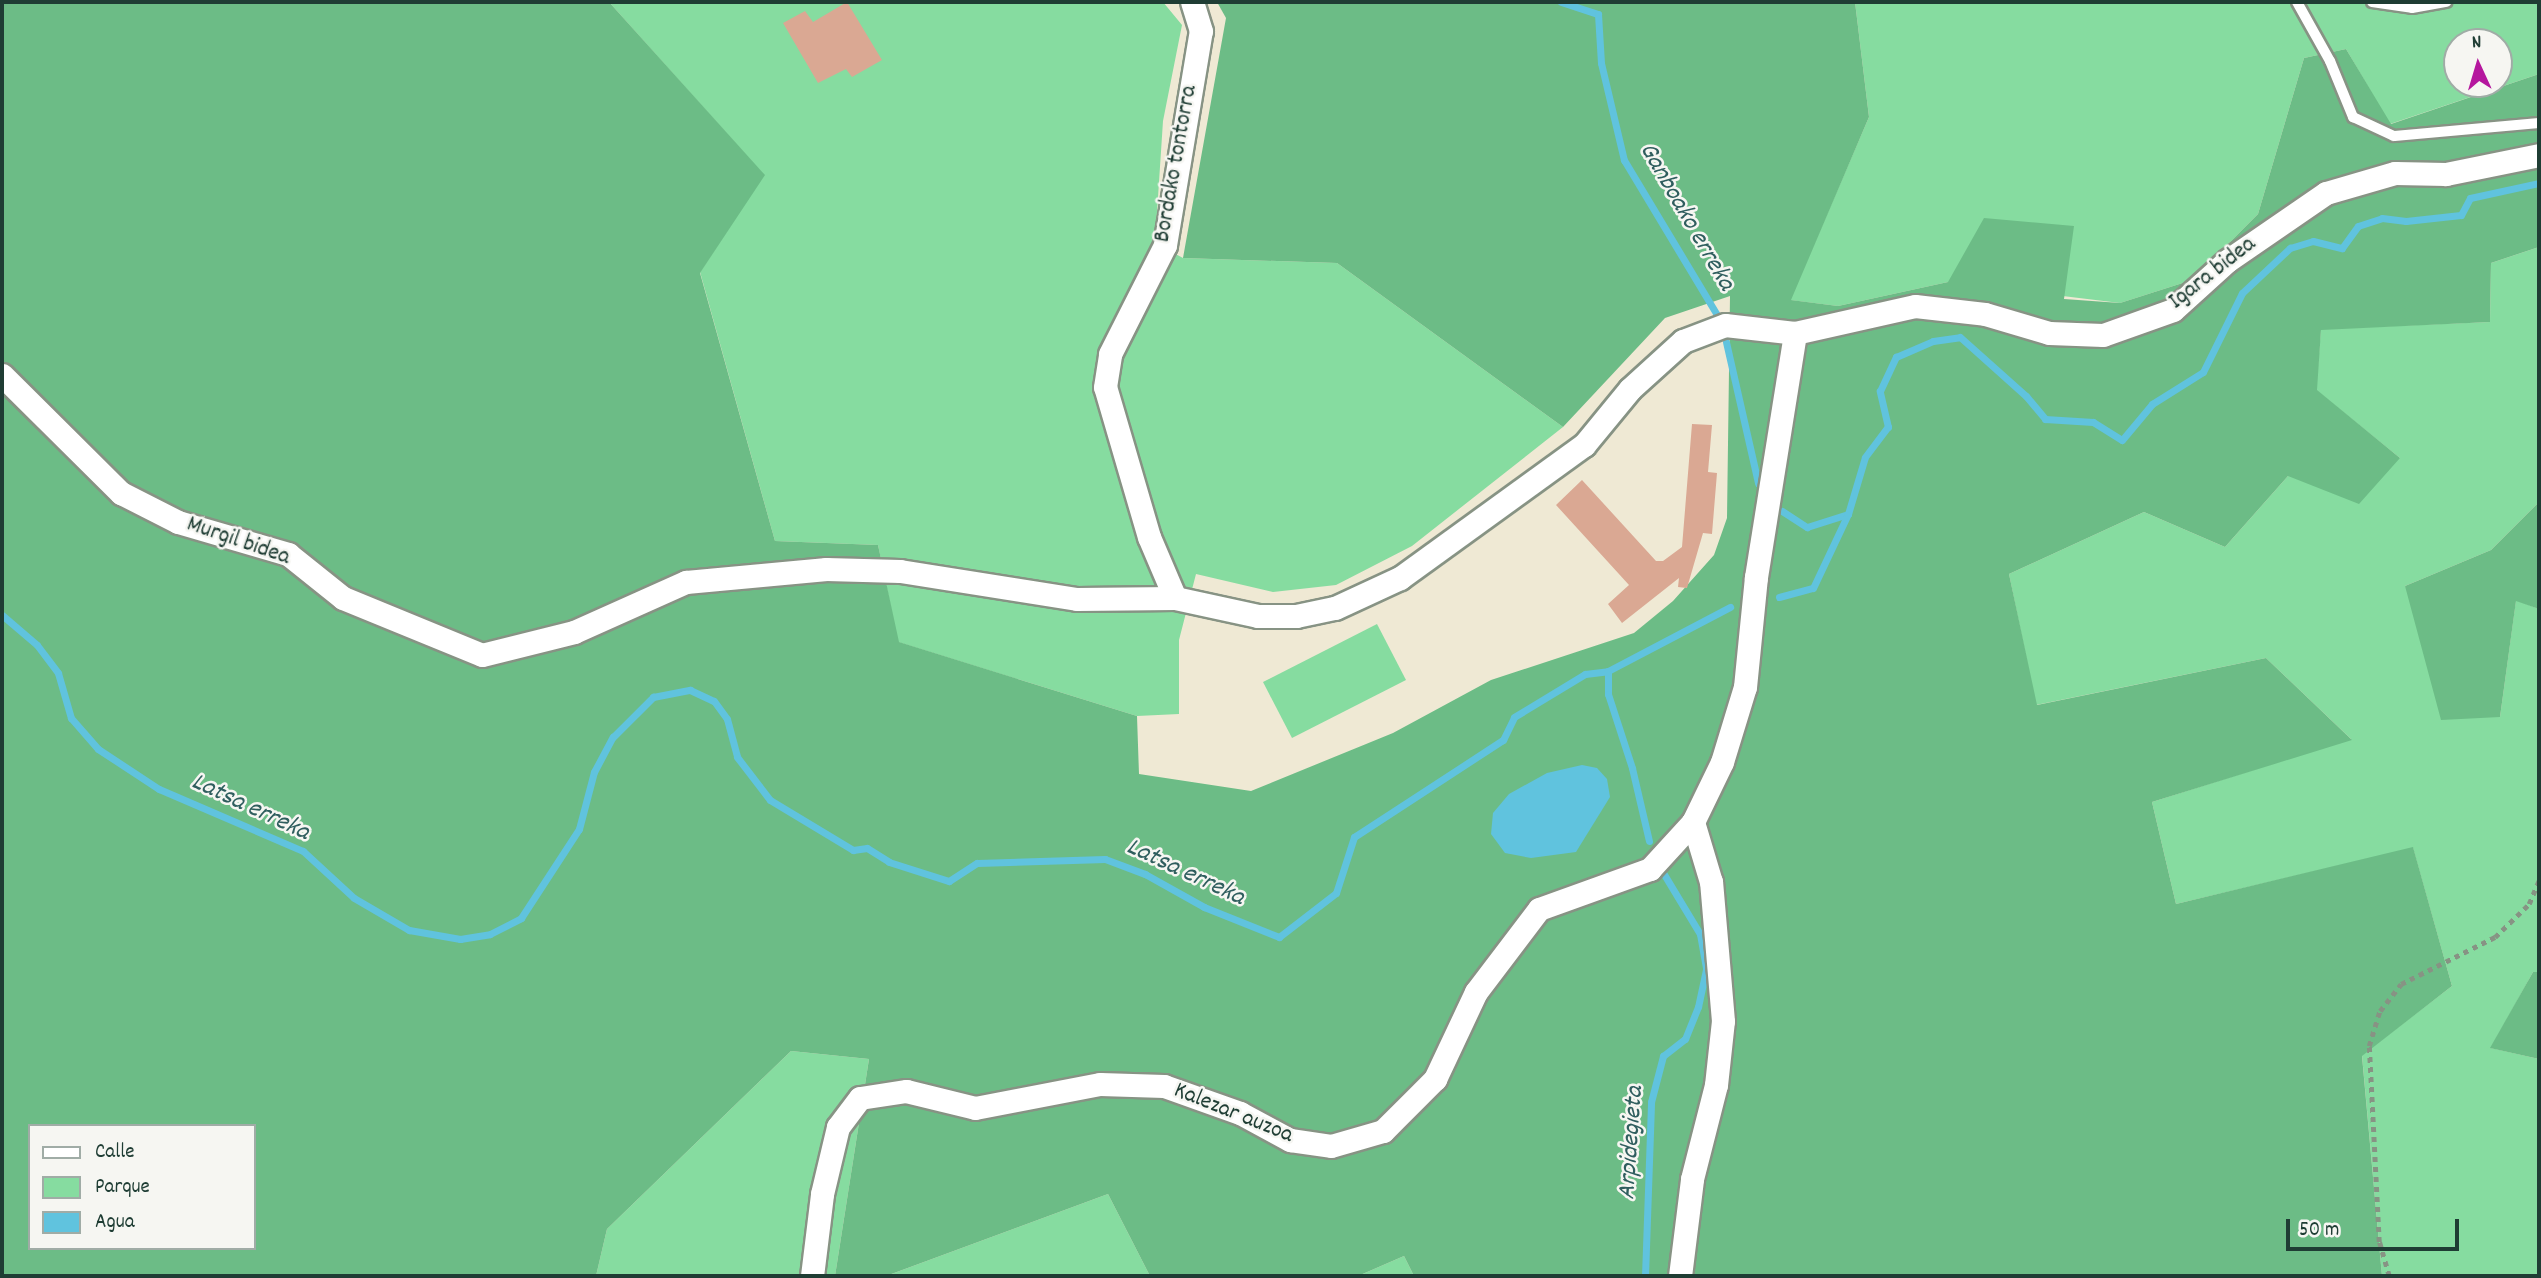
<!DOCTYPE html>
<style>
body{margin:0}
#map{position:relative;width:2541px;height:1278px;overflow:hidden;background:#efe9d4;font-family:Dekko,sans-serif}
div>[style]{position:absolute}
.green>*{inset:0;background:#86dca0}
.forest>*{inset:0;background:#6cbc86}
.water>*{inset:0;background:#60c3de}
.stream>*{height:7px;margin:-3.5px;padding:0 3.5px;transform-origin:3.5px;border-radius:3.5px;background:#60c3de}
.building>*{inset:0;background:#daa893}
.path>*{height:4.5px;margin-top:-2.25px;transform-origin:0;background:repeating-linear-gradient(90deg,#879384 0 5px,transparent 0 10px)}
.roads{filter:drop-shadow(2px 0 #879384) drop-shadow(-2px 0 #879384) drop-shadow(0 2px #879384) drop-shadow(0 -2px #879384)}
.service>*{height:10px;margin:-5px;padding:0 5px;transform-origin:5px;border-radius:5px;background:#fff}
.minor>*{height:23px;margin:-11.5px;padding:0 11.5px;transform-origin:11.5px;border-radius:11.5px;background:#fff}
span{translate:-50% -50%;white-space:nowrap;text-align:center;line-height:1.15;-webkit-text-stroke:5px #f6f6f2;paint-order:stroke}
.street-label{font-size:24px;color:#1f3d34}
.water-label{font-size:26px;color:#2f5e5e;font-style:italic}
.frame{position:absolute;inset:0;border:4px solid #1f3d34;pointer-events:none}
.legend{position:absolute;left:28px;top:1124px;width:228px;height:126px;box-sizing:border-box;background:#f6f6f2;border:2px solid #a0aca6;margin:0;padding:9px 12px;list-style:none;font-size:21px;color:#1f3d34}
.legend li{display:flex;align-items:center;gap:14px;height:35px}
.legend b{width:35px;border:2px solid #a0aca6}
.north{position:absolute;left:2443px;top:28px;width:70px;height:70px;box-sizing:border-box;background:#f6f6f2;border:2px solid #a0aca6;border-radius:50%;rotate:356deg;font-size:19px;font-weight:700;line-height:28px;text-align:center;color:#1f3d34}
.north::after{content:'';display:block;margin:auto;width:24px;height:32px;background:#b5179e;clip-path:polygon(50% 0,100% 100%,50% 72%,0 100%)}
.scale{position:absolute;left:2286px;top:1219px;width:173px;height:32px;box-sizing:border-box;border:4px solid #1f3d34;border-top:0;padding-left:9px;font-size:21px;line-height:24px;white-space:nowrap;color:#1f3d34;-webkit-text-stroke:5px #f6f6f2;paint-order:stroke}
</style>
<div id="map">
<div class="green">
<i style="clip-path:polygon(609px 2px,1163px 2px,1182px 25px,1163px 121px,1155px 243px,1183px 258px,1337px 263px,1563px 427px,1412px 546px,1336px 585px,1273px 592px,1196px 574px,1179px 640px,1179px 714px,1137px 716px,898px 642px,878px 545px,775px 541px,700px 272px,764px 175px)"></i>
<i style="clip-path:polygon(evenodd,1855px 2px,2539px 2px,2539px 74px,2390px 124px,2346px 49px,2304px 58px,2258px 214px,2192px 280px,2120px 303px,1948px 282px,1838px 306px,1790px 300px,1869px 117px,1855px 2px,2457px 42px,2499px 42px,2499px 84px,2457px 84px,2457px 42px)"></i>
<i style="clip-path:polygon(2539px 247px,2539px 502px,2491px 550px,2405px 586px,2500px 717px,2516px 600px,2539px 609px,2539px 972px,2533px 972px,2491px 1048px,2539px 1059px,2539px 1276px,2382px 1276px,2362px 1055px,2452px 986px,2413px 848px,2176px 904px,2152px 802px,2351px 739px,2266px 658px,2036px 705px,2009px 574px,2144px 512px,2225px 547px,2288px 476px,2400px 458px,2316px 390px,2321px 329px,2490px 322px,2491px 263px)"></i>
<i style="clip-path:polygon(1377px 624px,1406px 680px,1292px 738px,1263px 682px)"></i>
<i style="clip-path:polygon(791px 1051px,869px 1059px,835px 1276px,596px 1276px,607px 1229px)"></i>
<i style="clip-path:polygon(1108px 1194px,1150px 1276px,886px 1276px)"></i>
<i style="clip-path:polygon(1404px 1256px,1414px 1276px,1358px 1276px)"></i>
</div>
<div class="forest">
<i style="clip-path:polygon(evenodd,2px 2px,609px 2px,765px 175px,700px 273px,775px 541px,878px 545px,899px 642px,1137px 716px,1139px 774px,1251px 791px,1393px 733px,1491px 680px,1634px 633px,1673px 601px,1714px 555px,1727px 518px,1730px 296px,1665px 318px,1563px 427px,1337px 263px,1183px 258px,1226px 18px,1217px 2px,1855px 2px,1869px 117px,1791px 300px,1838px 306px,1948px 282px,1984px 218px,2074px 226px,2064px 299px,2120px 303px,2192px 280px,2258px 214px,2304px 58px,2346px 49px,2391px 124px,2539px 74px,2539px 247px,2491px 263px,2490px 322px,2321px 330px,2317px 390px,2400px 458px,2359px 504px,2288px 476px,2225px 547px,2144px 512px,2009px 574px,2037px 705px,2266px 658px,2352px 740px,2152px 802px,2176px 904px,2413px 847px,2452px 986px,2362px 1056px,2382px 1276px,1414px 1276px,1404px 1256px,1358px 1276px,1150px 1276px,1108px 1194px,886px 1276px,835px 1276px,869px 1059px,791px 1051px,607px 1229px,596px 1276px,2px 1276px,2px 2px,30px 1126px,254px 1126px,254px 1248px,30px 1248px,30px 1126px)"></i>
<i style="clip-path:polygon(2539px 502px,2539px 609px,2516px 601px,2500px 717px,2441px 720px,2405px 586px,2491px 550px)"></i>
<i style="clip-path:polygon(2533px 972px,2539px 972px,2539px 1059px,2490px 1048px)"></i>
</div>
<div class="water">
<i style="clip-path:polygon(1582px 765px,1597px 768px,1607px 779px,1610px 797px,1576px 852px,1531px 858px,1505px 853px,1491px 834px,1493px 813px,1509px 794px,1547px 773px)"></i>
</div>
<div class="stream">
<i style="left:1561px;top:2px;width:39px;rotate:18deg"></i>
<i style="left:1598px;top:14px;width:49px;rotate:86.5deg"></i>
<i style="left:1601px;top:63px;width:100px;rotate:76.7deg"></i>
<i style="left:1624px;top:160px;width:179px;rotate:59deg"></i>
<i style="left:1726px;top:342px;width:145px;rotate:77.2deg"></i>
<i style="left:1782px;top:511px;width:30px;rotate:33deg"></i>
<i style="left:1807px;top:527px;width:43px;rotate:-17.6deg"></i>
<i style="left:1779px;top:597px;width:35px;rotate:-15deg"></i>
<i style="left:1813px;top:588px;width:82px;rotate:-64.7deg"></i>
<i style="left:1848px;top:514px;width:59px;rotate:-73.4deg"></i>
<i style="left:1865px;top:457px;width:38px;rotate:-53deg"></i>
<i style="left:1888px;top:427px;width:37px;rotate:-103deg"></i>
<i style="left:1880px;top:391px;width:38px;rotate:-65deg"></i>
<i style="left:1896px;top:357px;width:40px;rotate:-23.4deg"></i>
<i style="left:1933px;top:341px;width:27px;rotate:-8deg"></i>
<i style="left:1960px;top:337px;width:89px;rotate:41.8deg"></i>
<i style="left:2026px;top:396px;width:30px;rotate:50deg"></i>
<i style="left:2045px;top:419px;width:48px;rotate:3.6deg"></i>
<i style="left:2093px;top:422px;width:34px;rotate:32deg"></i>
<i style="left:2122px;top:440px;width:47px;rotate:-50.2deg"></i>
<i style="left:2152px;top:404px;width:60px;rotate:-32.1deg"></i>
<i style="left:2203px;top:372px;width:88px;rotate:-63.7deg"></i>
<i style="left:2242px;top:293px;width:66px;rotate:-43.2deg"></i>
<i style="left:2290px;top:248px;width:24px;rotate:-17deg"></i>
<i style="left:2313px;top:241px;width:30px;rotate:14deg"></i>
<i style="left:2342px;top:248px;width:27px;rotate:-54deg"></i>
<i style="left:2358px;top:226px;width:25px;rotate:-18deg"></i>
<i style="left:2382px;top:218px;width:24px;rotate:7deg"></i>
<i style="left:2406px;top:221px;width:55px;rotate:-6.2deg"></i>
<i style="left:2461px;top:215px;width:19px;rotate:-62deg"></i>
<i style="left:2470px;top:198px;width:71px;rotate:-12.3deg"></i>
<i style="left:2px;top:615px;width:46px;rotate:40.6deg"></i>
<i style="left:37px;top:645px;width:35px;rotate:53deg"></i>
<i style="left:58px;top:673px;width:47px;rotate:73.9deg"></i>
<i style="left:71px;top:718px;width:41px;rotate:48.9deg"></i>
<i style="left:98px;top:749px;width:73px;rotate:33.3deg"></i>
<i style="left:159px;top:789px;width:157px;rotate:23.3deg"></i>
<i style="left:303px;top:851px;width:69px;rotate:42.7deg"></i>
<i style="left:354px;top:898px;width:64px;rotate:30.2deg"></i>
<i style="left:409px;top:930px;width:52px;rotate:10deg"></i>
<i style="left:460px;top:939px;width:30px;rotate:-9deg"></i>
<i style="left:490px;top:934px;width:35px;rotate:-27deg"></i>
<i style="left:521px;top:918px;width:106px;rotate:-56.9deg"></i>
<i style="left:579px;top:829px;width:59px;rotate:-75.3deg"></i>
<i style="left:594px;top:772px;width:40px;rotate:-62deg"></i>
<i style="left:613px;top:737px;width:57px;rotate:-45deg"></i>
<i style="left:653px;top:697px;width:38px;rotate:-11deg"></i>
<i style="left:690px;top:690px;width:26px;rotate:25deg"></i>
<i style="left:714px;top:701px;width:22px;rotate:54deg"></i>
<i style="left:727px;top:719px;width:39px;rotate:75deg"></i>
<i style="left:737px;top:757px;width:54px;rotate:52.5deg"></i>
<i style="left:770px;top:800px;width:97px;rotate:31.1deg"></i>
<i style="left:853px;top:850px;width:14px;rotate:-8deg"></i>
<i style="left:867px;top:848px;width:26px;rotate:32deg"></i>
<i style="left:889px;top:862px;width:63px;rotate:17.6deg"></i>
<i style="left:949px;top:881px;width:33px;rotate:-33deg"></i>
<i style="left:977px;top:863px;width:128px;rotate:-1.8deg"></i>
<i style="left:1105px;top:859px;width:43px;rotate:20.6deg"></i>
<i style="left:1145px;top:874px;width:68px;rotate:29.2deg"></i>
<i style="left:1204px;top:907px;width:81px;rotate:21.8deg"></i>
<i style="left:1279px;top:937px;width:72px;rotate:-37.7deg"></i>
<i style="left:1336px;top:893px;width:59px;rotate:-72.2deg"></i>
<i style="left:1354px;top:837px;width:178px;rotate:-33.1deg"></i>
<i style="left:1503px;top:740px;width:25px;rotate:-64deg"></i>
<i style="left:1514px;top:717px;width:83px;rotate:-31.2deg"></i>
<i style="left:1585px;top:674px;width:23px;rotate:-7deg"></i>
<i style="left:1608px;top:671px;width:138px;rotate:-27.7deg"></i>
<i style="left:1608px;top:671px;width:23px;rotate:90deg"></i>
<i style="left:1608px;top:694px;width:78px;rotate:72deg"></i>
<i style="left:1632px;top:768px;width:75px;rotate:76.9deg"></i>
<i style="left:1645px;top:1276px;width:174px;rotate:-88deg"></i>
<i style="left:1651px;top:1102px;width:48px;rotate:-75.4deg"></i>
<i style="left:1663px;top:1056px;width:28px;rotate:-38deg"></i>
<i style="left:1685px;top:1039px;width:35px;rotate:-68deg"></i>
<i style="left:1698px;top:1007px;width:40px;rotate:-78deg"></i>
<i style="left:1706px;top:968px;width:35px;rotate:-100deg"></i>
<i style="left:1700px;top:934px;width:74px;rotate:-121.1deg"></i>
</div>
<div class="building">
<i style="clip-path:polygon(847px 2px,882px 60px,852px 77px,846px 69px,818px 83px,783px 23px,805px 11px,813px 22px)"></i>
<i style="clip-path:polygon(1692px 424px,1712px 425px,1708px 472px,1717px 473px,1712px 534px,1703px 533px,1687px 588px,1678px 587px,1679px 578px,1622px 623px,1608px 604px,1629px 585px,1556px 505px,1582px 480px,1656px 561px,1663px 561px,1682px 547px)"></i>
</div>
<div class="path">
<i style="left:2389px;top:1276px;width:35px;rotate:-106deg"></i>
<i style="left:2379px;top:1242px;width:196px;rotate:-92.9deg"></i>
<i style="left:2369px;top:1046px;width:37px;rotate:-73deg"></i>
<i style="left:2380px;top:1011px;width:34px;rotate:-52deg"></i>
<i style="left:2401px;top:984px;width:105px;rotate:-26.6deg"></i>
<i style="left:2495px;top:937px;width:47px;rotate:-44.1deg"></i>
<i style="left:2529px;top:904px;width:25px;rotate:-67deg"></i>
</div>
<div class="roads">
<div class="service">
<i style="left:2297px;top:2px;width:68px;rotate:60.8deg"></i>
<i style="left:2330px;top:61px;width:61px;rotate:67.7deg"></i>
<i style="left:2353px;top:117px;width:45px;rotate:24.9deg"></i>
<i style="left:2394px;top:136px;width:146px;rotate:-5.1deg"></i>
<i style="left:2372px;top:2px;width:40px;rotate:8.5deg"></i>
<i style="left:2412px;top:8px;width:35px;rotate:-10deg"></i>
</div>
<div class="minor">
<i style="left:2px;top:375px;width:168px;rotate:44.8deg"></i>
<i style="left:121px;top:493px;width:64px;rotate:27deg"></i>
<i style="left:178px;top:522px;width:115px;rotate:16.2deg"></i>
<i style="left:288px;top:554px;width:70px;rotate:38.7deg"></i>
<i style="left:343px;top:598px;width:150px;rotate:22.3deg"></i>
<i style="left:482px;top:655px;width:95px;rotate:-14deg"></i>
<i style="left:574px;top:632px;width:123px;rotate:-24.1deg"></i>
<i style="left:686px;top:582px;width:141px;rotate:-5.3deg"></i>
<i style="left:826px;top:569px;width:74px;rotate:1.5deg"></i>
<i style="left:900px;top:571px;width:179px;rotate:9deg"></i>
<i style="left:1077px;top:599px;width:98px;rotate:-0.6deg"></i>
<i style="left:1175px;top:598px;width:85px;rotate:12.2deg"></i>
<i style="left:1258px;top:616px;width:38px"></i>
<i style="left:1296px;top:616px;width:40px;rotate:-12deg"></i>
<i style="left:1335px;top:608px;width:72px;rotate:-24.8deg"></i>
<i style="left:1400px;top:578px;width:227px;rotate:-35.9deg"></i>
<i style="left:1584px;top:445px;width:72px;rotate:-50.6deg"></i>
<i style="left:1630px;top:389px;width:72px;rotate:-42.2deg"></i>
<i style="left:1683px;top:341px;width:45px;rotate:-20.9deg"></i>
<i style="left:1725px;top:325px;width:70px;rotate:6.5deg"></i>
<i style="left:1795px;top:333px;width:123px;rotate:-12.7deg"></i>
<i style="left:1915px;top:306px;width:70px;rotate:6.5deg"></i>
<i style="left:1985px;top:314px;width:67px;rotate:16.5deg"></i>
<i style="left:2049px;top:333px;width:54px;rotate:2.1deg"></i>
<i style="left:2103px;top:335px;width:74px;rotate:-19.7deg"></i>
<i style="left:2173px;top:310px;width:73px;rotate:-42.2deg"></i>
<i style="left:2227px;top:261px;width:120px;rotate:-34.5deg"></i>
<i style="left:2326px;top:193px;width:72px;rotate:-16.2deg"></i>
<i style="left:2395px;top:173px;width:51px;rotate:1.1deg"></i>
<i style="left:2446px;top:174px;width:95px;rotate:-11.5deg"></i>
<i style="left:1175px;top:598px;width:66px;rotate:-113.1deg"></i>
<i style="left:1149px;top:537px;width:156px;rotate:-106.3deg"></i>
<i style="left:1105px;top:387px;width:33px;rotate:-81deg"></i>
<i style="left:1110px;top:354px;width:122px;rotate:-63.2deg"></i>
<i style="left:1165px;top:245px;width:217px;rotate:-80.5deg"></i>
<i style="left:1201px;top:31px;width:30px;rotate:-107deg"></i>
<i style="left:812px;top:1276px;width:83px;rotate:-83deg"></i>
<i style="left:822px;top:1194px;width:69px;rotate:-76.6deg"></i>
<i style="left:838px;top:1127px;width:36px;rotate:-53deg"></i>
<i style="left:860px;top:1098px;width:47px;rotate:-8.7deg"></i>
<i style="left:906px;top:1091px;width:71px;rotate:13.8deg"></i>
<i style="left:975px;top:1108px;width:127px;rotate:-10.9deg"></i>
<i style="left:1100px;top:1084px;width:64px;rotate:1.8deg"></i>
<i style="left:1164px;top:1086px;width:81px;rotate:19.6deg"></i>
<i style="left:1240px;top:1113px;width:57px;rotate:28.4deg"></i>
<i style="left:1290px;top:1140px;width:41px;rotate:8.3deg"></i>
<i style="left:1331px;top:1146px;width:54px;rotate:-16.1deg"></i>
<i style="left:1383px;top:1131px;width:74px;rotate:-45deg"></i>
<i style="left:1435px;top:1079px;width:96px;rotate:-64.8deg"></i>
<i style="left:1476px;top:992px;width:104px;rotate:-52.8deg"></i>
<i style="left:1539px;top:909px;width:118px;rotate:-19.8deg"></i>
<i style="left:1650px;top:869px;width:64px;rotate:-47.5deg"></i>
<i style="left:1693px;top:822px;width:67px;rotate:-64.2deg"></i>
<i style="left:1722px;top:762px;width:78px;rotate:-73deg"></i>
<i style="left:1745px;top:687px;width:111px;rotate:-84.3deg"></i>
<i style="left:1756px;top:577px;width:247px;rotate:-80.9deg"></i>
<i style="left:1680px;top:1276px;width:98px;rotate:-82.9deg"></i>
<i style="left:1692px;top:1179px;width:97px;rotate:-75.7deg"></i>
<i style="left:1716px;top:1085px;width:64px;rotate:-83.8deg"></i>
<i style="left:1723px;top:1021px;width:140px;rotate:-94.9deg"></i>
<i style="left:1711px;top:882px;width:63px;rotate:-106.7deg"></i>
</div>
</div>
<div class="street-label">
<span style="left:1177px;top:164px;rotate:-80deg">Bordako tontorra</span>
<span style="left:2213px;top:274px;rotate:-38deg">Igara bidea</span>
<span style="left:238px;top:542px;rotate:19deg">Murgil bidea</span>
<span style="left:1233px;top:1114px;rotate:22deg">Kalezar auzoa</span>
</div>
<div class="water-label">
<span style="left:1686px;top:217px;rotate:60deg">Ganboako erreka</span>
<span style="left:250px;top:808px;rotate:25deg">Latsa erreka</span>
<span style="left:1185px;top:873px;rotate:25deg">Latsa erreka</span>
<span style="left:1632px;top:1143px;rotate:-86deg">Arpidegieta</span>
</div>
<div class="frame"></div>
<ul class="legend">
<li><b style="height:9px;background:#fff"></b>Calle</li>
<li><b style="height:19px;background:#86dca0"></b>Parque</li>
<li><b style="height:19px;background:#60c3de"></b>Agua</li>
</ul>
<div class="north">N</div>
<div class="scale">50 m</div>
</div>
